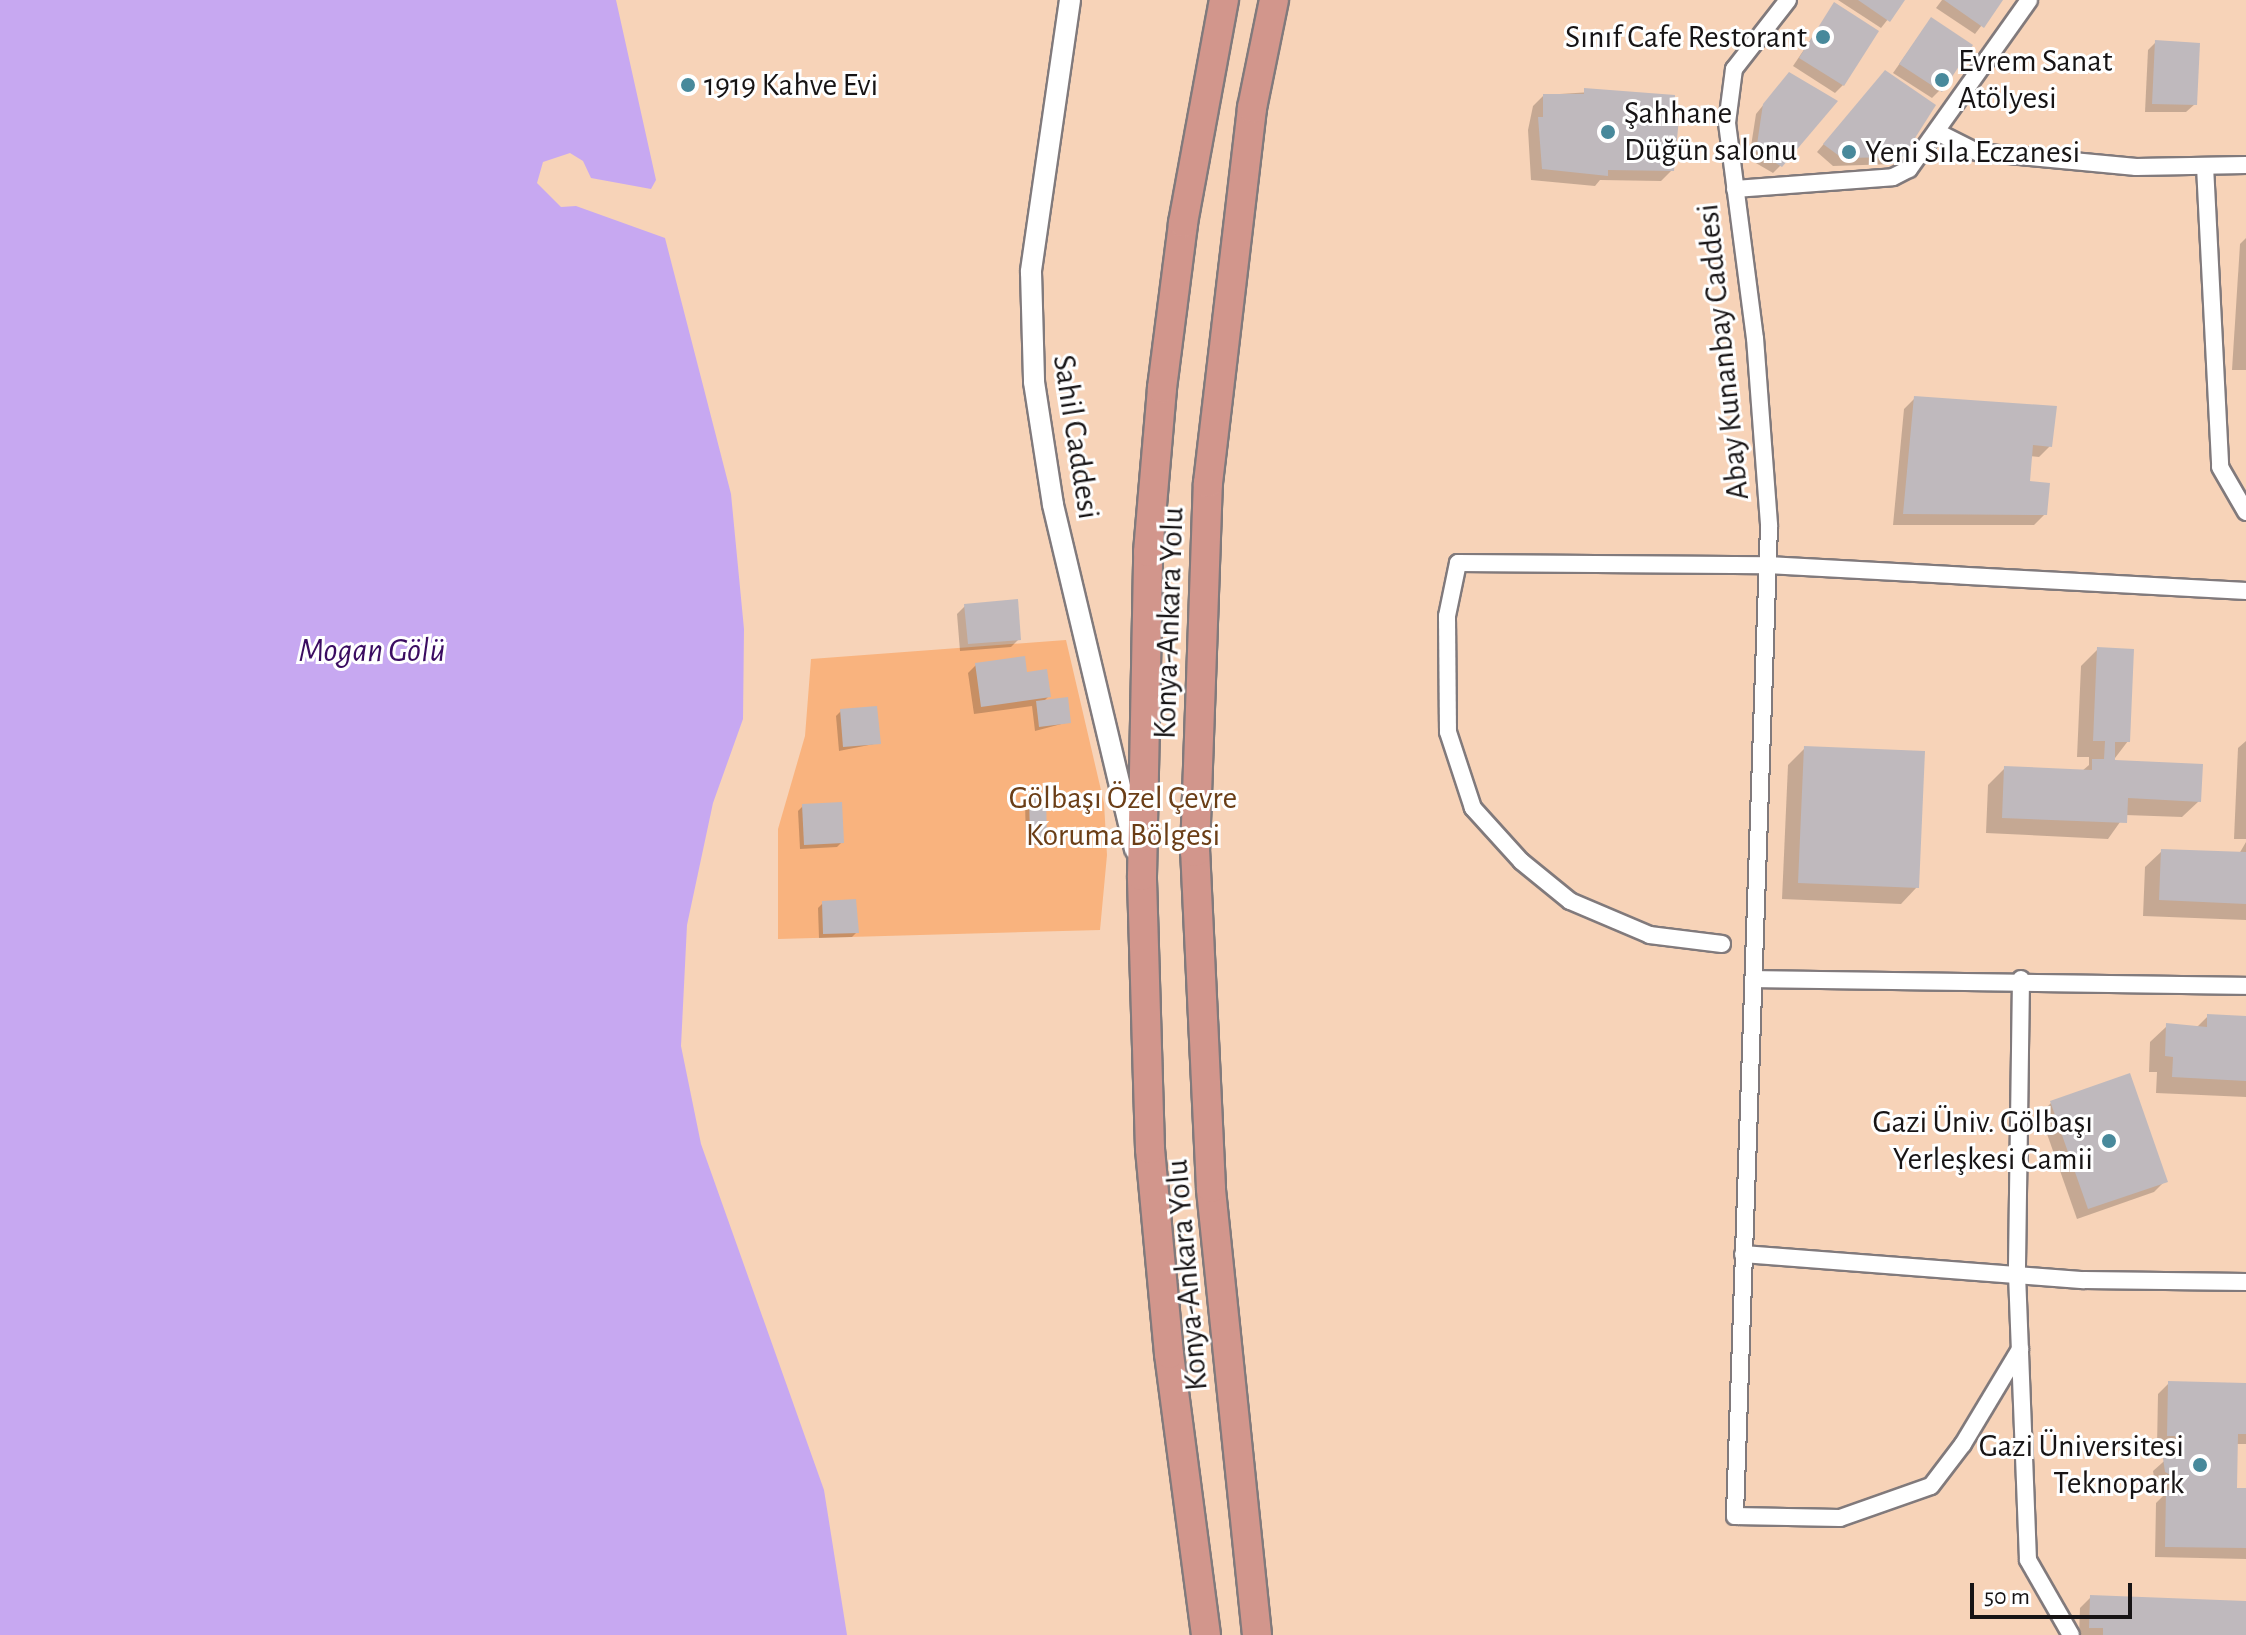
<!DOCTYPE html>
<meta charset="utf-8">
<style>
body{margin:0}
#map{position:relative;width:2246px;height:1635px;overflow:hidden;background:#fff8fa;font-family:"Alegreya Sans",sans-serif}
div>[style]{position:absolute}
.green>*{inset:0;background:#f7d3b8}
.forest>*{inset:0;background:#f9b37e}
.water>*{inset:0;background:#c7a8f1}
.shadow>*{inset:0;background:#0003}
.building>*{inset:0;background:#bfb9bd}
.roads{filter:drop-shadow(2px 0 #817a7c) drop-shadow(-2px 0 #817a7c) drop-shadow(0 2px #817a7c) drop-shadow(0 -2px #817a7c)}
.minor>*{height:16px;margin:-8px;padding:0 8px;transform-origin:8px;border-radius:8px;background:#fff}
.tertiary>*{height:20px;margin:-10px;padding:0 10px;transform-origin:10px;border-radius:10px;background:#fff}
.trunk>*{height:28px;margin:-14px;padding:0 14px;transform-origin:14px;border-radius:14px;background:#d2968c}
.dots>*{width:22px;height:22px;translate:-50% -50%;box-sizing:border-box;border:4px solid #fff;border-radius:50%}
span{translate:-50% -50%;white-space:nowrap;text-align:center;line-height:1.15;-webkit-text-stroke:6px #fff;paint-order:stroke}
.poi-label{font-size:32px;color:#171415}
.right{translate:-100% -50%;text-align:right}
.left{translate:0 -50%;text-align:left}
.street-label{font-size:32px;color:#171415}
.park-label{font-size:32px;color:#6b3e17}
.water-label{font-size:34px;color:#3b0c61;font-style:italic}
.scale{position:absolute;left:1970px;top:1583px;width:162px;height:36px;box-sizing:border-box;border:4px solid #171415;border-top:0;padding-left:10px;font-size:24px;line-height:28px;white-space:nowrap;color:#171415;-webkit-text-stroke:6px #fff;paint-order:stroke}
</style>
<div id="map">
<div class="green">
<i style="clip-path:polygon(0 0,2246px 0,2246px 1635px,0 1635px)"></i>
</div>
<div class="forest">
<i style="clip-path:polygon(1066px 640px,1104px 803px,1107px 855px,1100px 930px,778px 939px,778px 829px,805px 736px,811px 659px)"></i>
</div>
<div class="water">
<i style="clip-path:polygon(0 0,616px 0,656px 180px,651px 189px,591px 178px,583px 161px,570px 153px,543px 162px,537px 183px,561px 207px,576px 206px,665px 238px,731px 494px,744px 629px,743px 719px,713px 803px,687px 925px,681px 1046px,701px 1144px,824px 1490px,847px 1635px,0 1635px)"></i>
</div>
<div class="shadow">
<i style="clip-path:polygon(1838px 0,1903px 0,1881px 28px)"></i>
<i style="clip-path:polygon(1942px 0,2001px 0,1975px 34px,1936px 8px)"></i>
<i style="clip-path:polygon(1834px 5px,1843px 85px,1835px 93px,1793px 66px)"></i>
<i style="clip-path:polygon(1931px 19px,1940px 90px,1932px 98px,1893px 73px)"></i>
<i style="clip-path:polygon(2156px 42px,2195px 104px,2186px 112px,2145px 112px,2148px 50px)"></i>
<i style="clip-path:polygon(1878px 80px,1901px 156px,1893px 164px,1833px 166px,1817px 152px)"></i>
<i style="clip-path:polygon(1782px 82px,1781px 165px,1773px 173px,1749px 159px,1756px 114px)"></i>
<i style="clip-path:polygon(1607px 91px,1672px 170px,1661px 181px,1600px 180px,1595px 186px,1531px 180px,1528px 130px,1533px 106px,1544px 95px)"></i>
<i style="clip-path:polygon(2246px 238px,2246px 370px,2232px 370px,2240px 244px)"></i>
<i style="clip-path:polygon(1915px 398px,2050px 446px,2039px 457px,2030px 456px,2028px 483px,2045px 514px,2034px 525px,1893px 525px,1904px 409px)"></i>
<i style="clip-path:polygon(965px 606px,1019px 639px,1011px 647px,960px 651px,957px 614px)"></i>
<i style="clip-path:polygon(2098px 649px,2128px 741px,2112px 762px,2199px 801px,2182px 817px,2125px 815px,2108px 839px,1986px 833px,1988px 785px,2005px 768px,2082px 771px,2089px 765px,2089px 757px,2077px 757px,2081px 666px)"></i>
<i style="clip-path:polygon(976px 665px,1025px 674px,1049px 696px,1043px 702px,1069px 722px,1035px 731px,1032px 706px,974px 714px,968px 673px)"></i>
<i style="clip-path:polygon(841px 711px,879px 743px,839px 751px,836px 716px)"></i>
<i style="clip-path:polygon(2246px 741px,2246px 839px,2234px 839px,2238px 748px)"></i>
<i style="clip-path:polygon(1805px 748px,1917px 887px,1901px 904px,1782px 899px,1788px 765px)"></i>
<i style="clip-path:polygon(1030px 796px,1045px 840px,1040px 845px,1026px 845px,1025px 801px)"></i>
<i style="clip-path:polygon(803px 806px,842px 842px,837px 847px,800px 849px,798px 811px)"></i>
<i style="clip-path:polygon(2246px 842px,2246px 920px,2143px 916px,2145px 867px,2162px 851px,2239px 854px)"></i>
<i style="clip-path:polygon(823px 903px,857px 932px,852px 937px,819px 938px,818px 908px)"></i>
<i style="clip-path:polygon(2208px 1016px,2246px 1018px,2246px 1097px,2156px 1093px,2157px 1072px,2149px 1072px,2150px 1042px,2167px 1026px,2196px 1028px)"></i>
<i style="clip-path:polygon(2051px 1103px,2165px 1181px,2154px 1192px,2077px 1219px,2040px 1114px)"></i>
<i style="clip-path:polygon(2169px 1383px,2246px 1385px,2246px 1444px,2236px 1444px,2234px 1490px,2246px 1490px,2246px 1559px,2155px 1557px,2156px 1503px,2168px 1491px,2155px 1483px,2153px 1471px,2171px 1455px,2171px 1446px,2157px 1446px,2158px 1394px)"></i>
<i style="clip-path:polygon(2091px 1597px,2246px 1603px,2246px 1635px,2079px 1635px,2080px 1608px)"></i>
</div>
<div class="building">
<i style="clip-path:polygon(1858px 0,1905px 0,1890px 22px)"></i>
<i style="clip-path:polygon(1944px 0,2003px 0,1984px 28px)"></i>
<i style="clip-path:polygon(1834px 2px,1879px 31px,1844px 86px,1799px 58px)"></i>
<i style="clip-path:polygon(1931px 17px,1973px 45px,1942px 92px,1899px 64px)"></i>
<i style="clip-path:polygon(2155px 40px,2200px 43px,2197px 105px,2152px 104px)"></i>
<i style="clip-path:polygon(1885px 70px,1936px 105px,1903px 157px,1842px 158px,1823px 144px)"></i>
<i style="clip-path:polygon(1789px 72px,1838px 101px,1782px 167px,1756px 151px,1763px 104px)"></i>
<i style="clip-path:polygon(1584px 88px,1675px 95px,1674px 118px,1679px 118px,1674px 171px,1608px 170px,1608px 176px,1542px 169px,1538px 117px,1543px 117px,1543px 94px,1584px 94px)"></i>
<i style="clip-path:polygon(1914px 396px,2057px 406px,2052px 447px,2033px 445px,2030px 481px,2050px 483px,2047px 515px,1903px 514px)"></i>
<i style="clip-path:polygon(1018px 599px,1021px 640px,968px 644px,964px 604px)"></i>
<i style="clip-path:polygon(2097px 647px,2134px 649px,2130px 742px,2115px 742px,2115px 760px,2203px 764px,2201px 802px,2128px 798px,2127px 823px,2002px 818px,2004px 766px,2092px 770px,2092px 759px,2104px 759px,2105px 741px,2093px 741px)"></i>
<i style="clip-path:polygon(1025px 656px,1027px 672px,1047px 669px,1051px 697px,981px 707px,975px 663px)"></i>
<i style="clip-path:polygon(1068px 697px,1071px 723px,1039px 727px,1036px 701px)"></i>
<i style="clip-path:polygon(877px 706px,881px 744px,843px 747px,840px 709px)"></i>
<i style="clip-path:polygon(1804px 746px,1925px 751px,1919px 888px,1798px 883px)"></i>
<i style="clip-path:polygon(1046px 793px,1047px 841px,1030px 841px,1029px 794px)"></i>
<i style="clip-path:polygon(842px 802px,844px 843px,804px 845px,802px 804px)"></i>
<i style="clip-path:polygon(2161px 849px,2246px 852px,2246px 904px,2159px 900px)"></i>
<i style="clip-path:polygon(856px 899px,859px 933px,823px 934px,822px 901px)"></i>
<i style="clip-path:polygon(2207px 1014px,2246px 1016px,2246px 1081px,2172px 1077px,2173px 1057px,2165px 1056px,2166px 1023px,2207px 1027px)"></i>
<i style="clip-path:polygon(2130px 1073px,2168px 1182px,2088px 1209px,2050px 1101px)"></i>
<i style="clip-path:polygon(2168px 1381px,2246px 1383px,2246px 1434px,2238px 1434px,2237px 1488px,2246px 1488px,2246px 1548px,2165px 1547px,2166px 1490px,2180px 1490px,2181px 1481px,2165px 1472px,2163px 1458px,2182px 1445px,2182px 1436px,2167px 1436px)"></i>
<i style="clip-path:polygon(2090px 1595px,2246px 1601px,2246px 1635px,2103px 1635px,2103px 1628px,2089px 1628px)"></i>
</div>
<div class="roads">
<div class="minor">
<i style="left:1788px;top:0;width:88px;rotate:128deg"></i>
<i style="left:1734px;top:69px;width:54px;rotate:97.4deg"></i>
<i style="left:1727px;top:123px;width:217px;rotate:82.6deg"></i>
<i style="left:1755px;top:338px;width:189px;rotate:85.7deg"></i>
<i style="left:1769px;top:526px;width:991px;rotate:91.97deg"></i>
<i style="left:1735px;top:1516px;width:105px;rotate:1.1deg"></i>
<i style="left:1840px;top:1518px;width:96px;rotate:-19.4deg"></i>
<i style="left:1931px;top:1486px;width:53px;rotate:-52.7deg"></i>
<i style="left:1963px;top:1444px;width:111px;rotate:-59deg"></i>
<i style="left:1937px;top:132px;width:45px;rotate:26.6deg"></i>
<i style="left:1977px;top:152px;width:160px;rotate:5.4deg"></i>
<i style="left:2136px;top:167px;width:110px;rotate:-1deg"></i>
<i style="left:2205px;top:166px;width:301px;rotate:87.1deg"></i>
<i style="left:2220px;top:467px;width:52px;rotate:60deg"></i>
<i style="left:1735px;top:189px;width:158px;rotate:-4.3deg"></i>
<i style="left:1893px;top:177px;width:18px;rotate:-27deg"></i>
<i style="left:1909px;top:169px;width:207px;rotate:-54.6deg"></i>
<i style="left:1722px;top:944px;width:73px;rotate:-172.9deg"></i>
<i style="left:1650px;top:935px;width:87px;rotate:-157deg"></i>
<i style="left:1570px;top:901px;width:63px;rotate:-140.8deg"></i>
<i style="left:1521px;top:861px;width:72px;rotate:-132.2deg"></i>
<i style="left:1473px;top:808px;width:80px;rotate:-108.2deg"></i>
<i style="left:1448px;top:732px;width:116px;rotate:-90.5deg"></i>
<i style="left:1447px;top:616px;width:54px;rotate:-78.3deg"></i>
<i style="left:1458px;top:563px;width:309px;rotate:0.4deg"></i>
<i style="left:1767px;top:565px;width:480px;rotate:3.1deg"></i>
<i style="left:1756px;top:979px;width:490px;rotate:0.8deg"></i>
<i style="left:2021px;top:979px;width:295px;rotate:90.8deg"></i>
<i style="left:2017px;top:1274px;width:286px;rotate:87.8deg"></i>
<i style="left:2028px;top:1560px;width:86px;rotate:60.2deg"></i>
<i style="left:1743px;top:1254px;width:342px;rotate:4.4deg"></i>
<i style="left:2084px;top:1280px;width:162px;rotate:0.7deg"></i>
</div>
<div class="tertiary">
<i style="left:1070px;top:0;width:275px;rotate:98.2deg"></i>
<i style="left:1031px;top:272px;width:110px;rotate:88.4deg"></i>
<i style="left:1034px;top:382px;width:124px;rotate:81.2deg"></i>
<i style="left:1053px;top:505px;width:354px;rotate:76.6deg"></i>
</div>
<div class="trunk">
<i style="left:1206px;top:1635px;width:283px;rotate:-97.5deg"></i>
<i style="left:1169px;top:1354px;width:206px;rotate:-95.3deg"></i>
<i style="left:1150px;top:1149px;width:273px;rotate:-91.7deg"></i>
<i style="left:1142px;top:876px;width:324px;rotate:-88.9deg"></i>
<i style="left:1148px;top:552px;width:165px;rotate:-85.1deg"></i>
<i style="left:1162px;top:388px;width:166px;rotate:-82.7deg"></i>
<i style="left:1183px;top:223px;width:227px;rotate:-79.6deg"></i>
<i style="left:1257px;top:1635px;width:449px;rotate:-95.9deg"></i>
<i style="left:1211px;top:1188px;width:336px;rotate:-92.7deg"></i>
<i style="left:1195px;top:852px;width:369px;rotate:-88deg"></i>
<i style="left:1208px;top:483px;width:378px;rotate:-83.3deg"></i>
<i style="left:1252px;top:108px;width:110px;rotate:-78.5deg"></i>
</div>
</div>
<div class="dots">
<i style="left:1823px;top:37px;background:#48899b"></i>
<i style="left:1942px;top:80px;background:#48899b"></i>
<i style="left:688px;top:85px;background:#48899b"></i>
<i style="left:1608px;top:132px;background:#48899b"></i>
<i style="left:1849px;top:152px;background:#48899b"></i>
<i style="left:2109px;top:1141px;background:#48899b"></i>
<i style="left:2200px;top:1465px;background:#48899b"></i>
</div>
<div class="poi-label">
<span class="right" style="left:1807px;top:37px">Sınıf Cafe Restorant</span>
<span class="left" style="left:1958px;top:80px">Evrem Sanat<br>Atölyesi</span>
<span class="left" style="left:704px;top:85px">1919 Kahve Evi</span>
<span class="left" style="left:1624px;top:132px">Şahhane<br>Düğün salonu</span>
<span class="left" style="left:1865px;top:152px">Yeni Sıla Eczanesi</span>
<span class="right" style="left:2093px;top:1141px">Gazi Üniv. Gölbaşı<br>Yerleşkesi Camii</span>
<span class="right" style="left:2184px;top:1465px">Gazi Üniversitesi<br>Teknopark</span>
</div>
<div class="street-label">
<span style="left:1723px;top:352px;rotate:-96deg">Abay Kunanbay Caddesi</span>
<span style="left:1076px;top:437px;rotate:81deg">Sahil Caddesi</span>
<span style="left:1169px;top:623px;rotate:-88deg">Konya-Ankara Yolu</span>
<span style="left:1187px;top:1275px;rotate:-95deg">Konya-Ankara Yolu</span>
</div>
<div class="park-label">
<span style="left:1123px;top:817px">Gölbaşı Özel Çevre<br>Koruma Bölgesi</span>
</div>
<div class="water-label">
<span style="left:372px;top:652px">Mogan Gölü</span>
</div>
<div class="scale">50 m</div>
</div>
